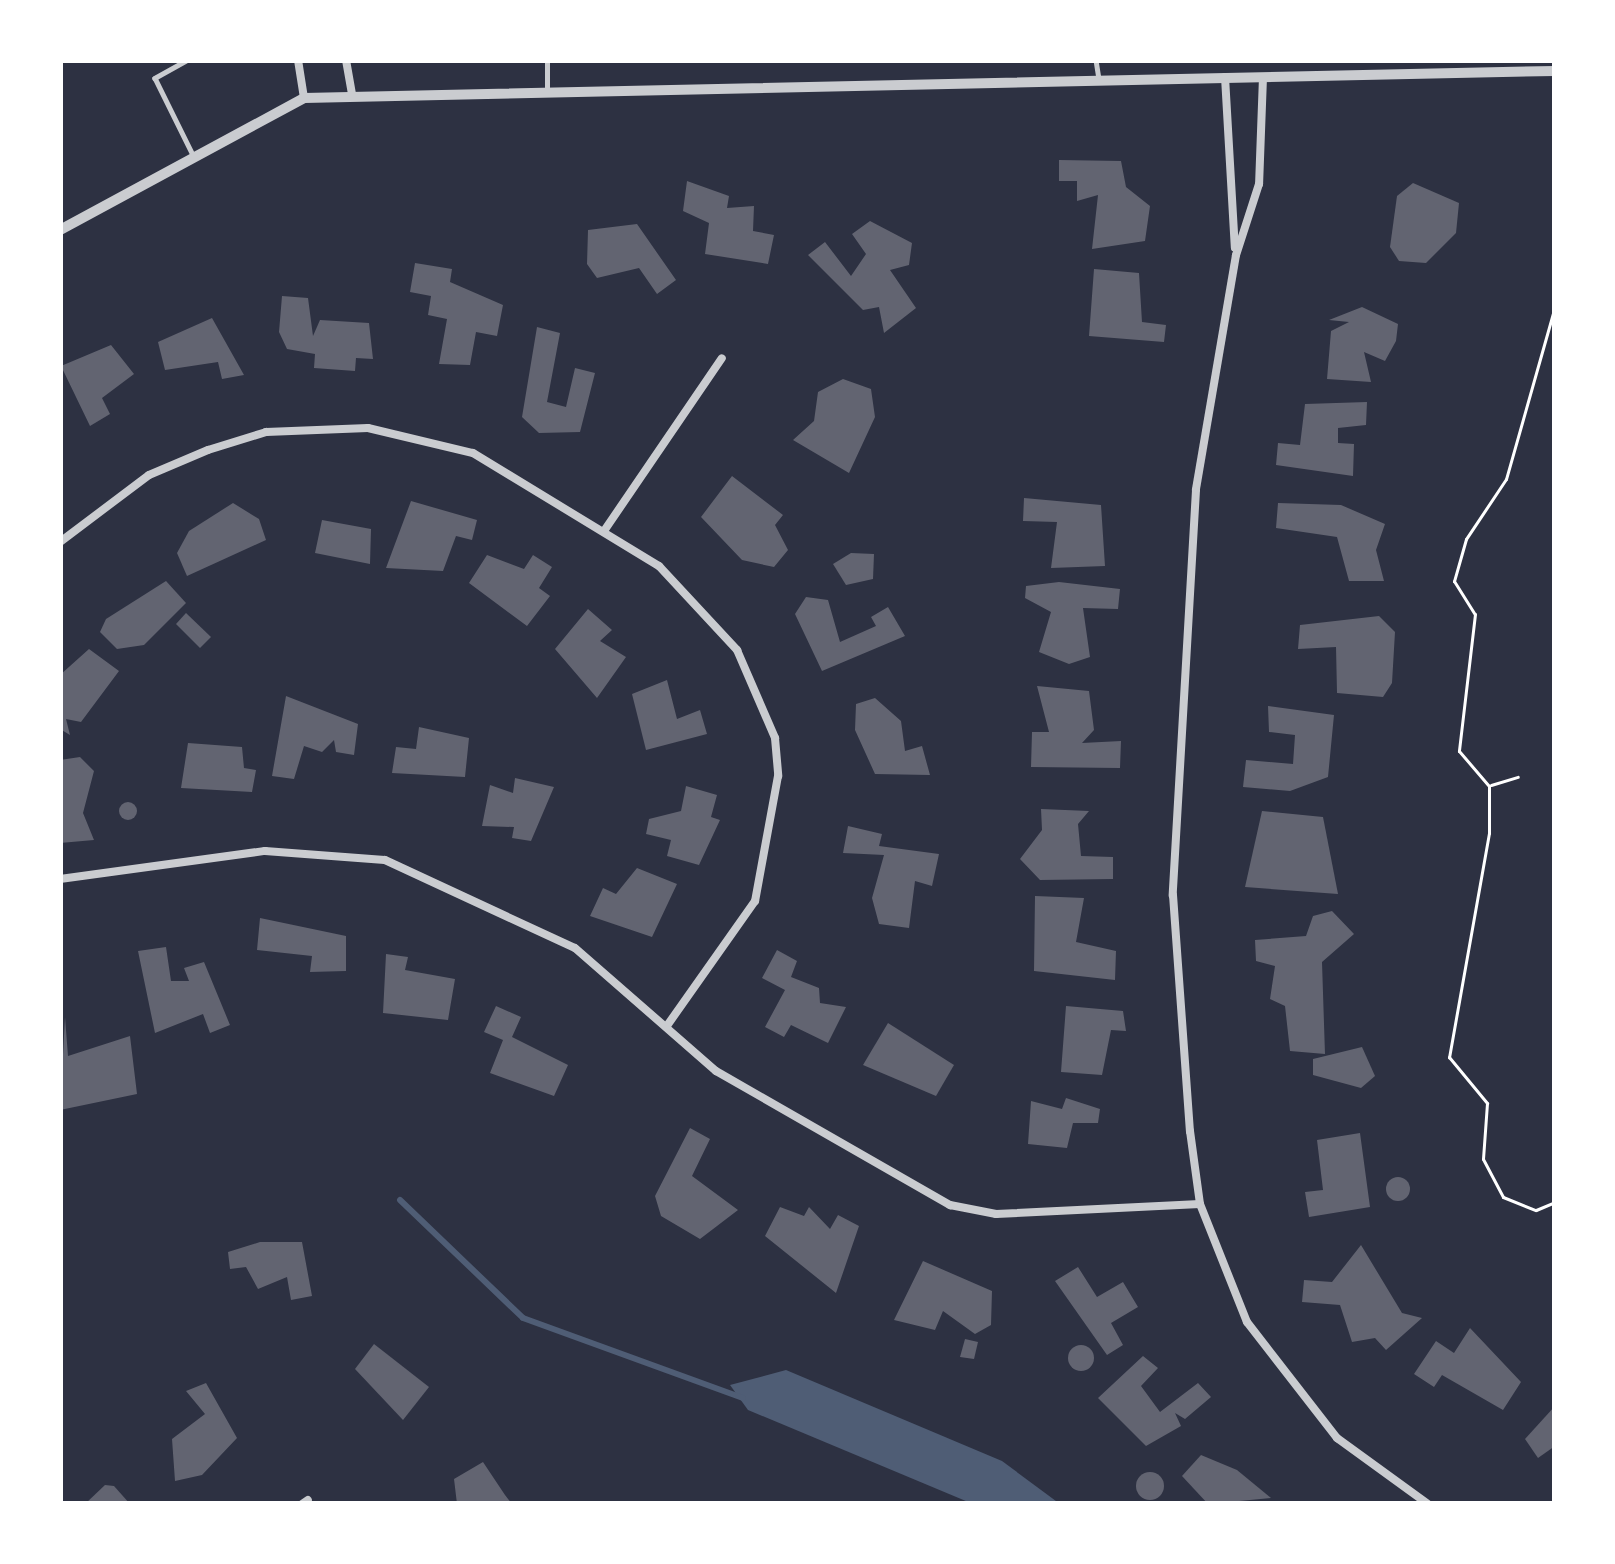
<!DOCTYPE html>
<style>
body{margin:0}
#map{position:relative;width:1615px;height:1564px;overflow:hidden;background:#2d3142;font-family:"Space Grotesk",sans-serif}
div>[style]{position:absolute}
.water>*{inset:0;background:#4f5d75}
.stream>*{height:6px;margin:-3px;padding:0 3px;transform-origin:3px;border-radius:3px;background:#4f5d75}
.building>*{inset:0;background:#626471}
.round{border-radius:50%}
.path>*{height:3px;margin:-1.5px;padding:0 1.5px;transform-origin:1.5px;border-radius:1.5px;background:#fff}
.service>*{height:4.5px;margin:-2.25px;padding:0 2.25px;transform-origin:2.25px;border-radius:2.25px;background:#caccd0}
.minor>*{height:8px;margin:-4px;padding:0 4px;transform-origin:4px;border-radius:4px;background:#caccd0}
.tertiary>*{height:10px;margin:-5px;padding:0 5px;transform-origin:5px;border-radius:5px;background:#caccd0}
span{translate:-50% -50%;white-space:nowrap;text-align:center;line-height:1.15;-webkit-text-stroke:12px #fff;paint-order:stroke}
.frame{position:absolute;inset:0;border:63px solid #fff;pointer-events:none}
</style>
<div id="map">
<div class="water">
<i style="clip-path:polygon(786px 1370px,1002px 1461px,1060px 1504px,973px 1504px,748px 1410px,730px 1385px)"></i>
</div>
<div class="stream">
<i style="left:400px;top:1200px;width:170px;rotate:43.8deg"></i>
<i style="left:523px;top:1318px;width:234px;rotate:20deg"></i>
</div>
<div class="building">
<i style="clip-path:polygon(1059px 160px,1121px 161px,1126px 187px,1150px 206px,1145px 241px,1092px 249px,1098px 195px,1077px 201px,1077px 181px,1059px 181px)"></i>
<i style="clip-path:polygon(687px 181px,729px 196px,727px 208px,754px 206px,753px 231px,774px 235px,768px 264px,705px 254px,709px 223px,683px 211px)"></i>
<i style="clip-path:polygon(1413px 183px,1459px 203px,1456px 233px,1426px 263px,1399px 261px,1390px 247px,1397px 196px)"></i>
<i style="clip-path:polygon(870px 221px,912px 243px,909px 265px,890px 270px,916px 308px,884px 333px,879px 307px,863px 310px,808px 255px,825px 242px,851px 276px,866px 254px,852px 234px)"></i>
<i style="clip-path:polygon(637px 224px,676px 280px,657px 294px,639px 268px,597px 278px,587px 264px,588px 230px)"></i>
<i style="clip-path:polygon(415px 263px,452px 269px,450px 282px,503px 305px,497px 336px,476px 332px,470px 365px,439px 364px,447px 319px,428px 315px,431px 296px,410px 292px)"></i>
<i style="clip-path:polygon(1094px 269px,1139px 273px,1142px 322px,1166px 325px,1164px 342px,1089px 336px)"></i>
<i style="clip-path:polygon(282px 296px,308px 298px,313px 336px,320px 320px,369px 323px,373px 359px,356px 358px,355px 371px,314px 368px,315px 354px,287px 349px,279px 332px)"></i>
<i style="clip-path:polygon(1362px 307px,1398px 324px,1396px 341px,1385px 361px,1364px 352px,1371px 382px,1327px 379px,1331px 331px,1349px 322px,1329px 320px)"></i>
<i style="clip-path:polygon(212px 318px,244px 375px,222px 379px,218px 362px,165px 370px,158px 342px)"></i>
<i style="clip-path:polygon(537px 327px,560px 333px,547px 402px,566px 407px,575px 368px,595px 373px,580px 432px,539px 433px,522px 417px)"></i>
<i style="clip-path:polygon(111px 345px,134px 374px,102px 398px,110px 414px,90px 426px,61px 366px)"></i>
<i style="clip-path:polygon(843px 379px,871px 389px,875px 417px,849px 473px,793px 440px,814px 421px,818px 392px)"></i>
<i style="clip-path:polygon(1367px 402px,1366px 425px,1338px 428px,1338px 443px,1354px 444px,1353px 476px,1276px 465px,1278px 443px,1300px 445px,1305px 404px)"></i>
<i style="clip-path:polygon(732px 476px,783px 515px,775px 525px,788px 550px,774px 567px,742px 560px,701px 517px)"></i>
<i style="clip-path:polygon(1024px 498px,1101px 505px,1105px 566px,1051px 568px,1057px 522px,1023px 521px)"></i>
<i style="clip-path:polygon(411px 501px,477px 520px,472px 540px,456px 536px,443px 571px,386px 568px)"></i>
<i style="clip-path:polygon(233px 503px,259px 519px,266px 540px,187px 576px,177px 553px,189px 531px)"></i>
<i style="clip-path:polygon(1278px 503px,1341px 505px,1385px 524px,1376px 550px,1384px 581px,1349px 581px,1337px 537px,1276px 528px)"></i>
<i style="clip-path:polygon(322px 520px,371px 529px,370px 564px,315px 553px)"></i>
<i style="clip-path:polygon(851px 553px,874px 554px,873px 579px,846px 585px,833px 564px)"></i>
<i style="clip-path:polygon(487px 555px,524px 569px,533px 555px,552px 567px,539px 588px,550px 596px,527px 626px,469px 583px)"></i>
<i style="clip-path:polygon(166px 581px,186px 603px,144px 645px,117px 649px,100px 632px,106px 619px)"></i>
<i style="clip-path:polygon(1059px 582px,1120px 589px,1118px 609px,1083px 608px,1090px 657px,1069px 664px,1039px 652px,1051px 612px,1025px 598px,1026px 586px)"></i>
<i style="clip-path:polygon(806px 597px,828px 600px,840px 642px,876px 626px,871px 617px,888px 607px,905px 636px,822px 671px,795px 614px)"></i>
<i style="clip-path:polygon(588px 609px,612px 630px,600px 641px,626px 657px,597px 698px,555px 649px)"></i>
<i style="clip-path:polygon(186px 613px,211px 637px,200px 648px,176px 624px)"></i>
<i style="clip-path:polygon(1379px 616px,1395px 632px,1392px 683px,1383px 697px,1337px 693px,1336px 647px,1298px 649px,1300px 625px)"></i>
<i style="clip-path:polygon(89px 649px,119px 671px,81px 722px,66px 719px,70px 735px,60px 729px,60px 675px)"></i>
<i style="clip-path:polygon(667px 680px,677px 719px,700px 710px,707px 734px,646px 750px,632px 694px)"></i>
<i style="clip-path:polygon(1037px 686px,1089px 691px,1094px 730px,1082px 743px,1121px 741px,1120px 768px,1031px 767px,1032px 732px,1049px 732px)"></i>
<i style="clip-path:polygon(286px 696px,358px 724px,354px 755px,336px 752px,334px 740px,322px 752px,304px 746px,294px 779px,272px 776px)"></i>
<i style="clip-path:polygon(875px 698px,901px 721px,905px 751px,922px 746px,930px 775px,875px 774px,855px 730px,856px 704px)"></i>
<i style="clip-path:polygon(1268px 706px,1334px 715px,1328px 777px,1290px 791px,1243px 787px,1246px 760px,1293px 764px,1295px 735px,1269px 732px)"></i>
<i style="clip-path:polygon(419px 727px,469px 738px,465px 777px,392px 773px,396px 747px,416px 749px)"></i>
<i style="clip-path:polygon(188px 743px,242px 747px,244px 768px,256px 770px,252px 792px,181px 788px)"></i>
<i style="clip-path:polygon(80px 757px,94px 771px,83px 813px,94px 840px,60px 843px,60px 760px)"></i>
<i style="clip-path:polygon(515px 778px,554px 787px,531px 841px,512px 838px,514px 827px,482px 826px,490px 785px,513px 793px)"></i>
<i style="clip-path:polygon(686px 786px,717px 795px,711px 817px,720px 820px,699px 865px,667px 856px,671px 840px,646px 834px,649px 819px,681px 811px)"></i>
<i class="round" style="left:119px;top:802px;width:18px;height:18px"></i>
<i style="clip-path:polygon(1041px 809px,1089px 811px,1078px 824px,1081px 856px,1113px 857px,1113px 879px,1040px 880px,1020px 859px,1042px 830px)"></i>
<i style="clip-path:polygon(1262px 811px,1323px 817px,1338px 894px,1245px 887px)"></i>
<i style="clip-path:polygon(848px 826px,882px 834px,879px 846px,939px 854px,932px 886px,915px 881px,909px 928px,879px 924px,872px 898px,884px 855px,843px 853px)"></i>
<i style="clip-path:polygon(637px 868px,677px 884px,652px 937px,590px 916px,603px 888px,616px 894px)"></i>
<i style="clip-path:polygon(1035px 896px,1084px 898px,1076px 942px,1116px 951px,1115px 980px,1034px 971px)"></i>
<i style="clip-path:polygon(1332px 911px,1354px 934px,1322px 962px,1325px 1054px,1290px 1051px,1285px 1006px,1270px 999px,1275px 966px,1256px 961px,1255px 940px,1306px 936px,1313px 916px)"></i>
<i style="clip-path:polygon(260px 918px,346px 936px,346px 971px,310px 972px,312px 956px,257px 950px)"></i>
<i style="clip-path:polygon(166px 947px,171px 981px,189px 981px,184px 968px,204px 962px,230px 1025px,210px 1033px,203px 1014px,155px 1033px,138px 951px)"></i>
<i style="clip-path:polygon(777px 950px,797px 961px,791px 977px,819px 988px,820px 1003px,846px 1007px,828px 1043px,791px 1025px,784px 1037px,765px 1027px,785px 990px,762px 978px)"></i>
<i style="clip-path:polygon(386px 954px,408px 957px,405px 970px,455px 979px,448px 1020px,383px 1013px)"></i>
<i style="clip-path:polygon(496px 1006px,521px 1017px,512px 1037px,568px 1065px,554px 1096px,490px 1073px,503px 1040px,484px 1032px)"></i>
<i style="clip-path:polygon(1066px 1006px,1123px 1011px,1126px 1031px,1111px 1030px,1102px 1075px,1061px 1072px)"></i>
<i style="clip-path:polygon(65px 1017px,68px 1056px,130px 1036px,137px 1094px,60px 1110px)"></i>
<i style="clip-path:polygon(888px 1023px,954px 1065px,936px 1096px,863px 1065px)"></i>
<i style="clip-path:polygon(1362px 1047px,1375px 1076px,1361px 1088px,1313px 1075px,1313px 1059px)"></i>
<i style="clip-path:polygon(1066px 1098px,1100px 1109px,1098px 1123px,1073px 1123px,1067px 1148px,1028px 1144px,1031px 1101px,1062px 1109px)"></i>
<i style="clip-path:polygon(690px 1128px,710px 1139px,692px 1176px,738px 1210px,700px 1239px,661px 1216px,655px 1196px)"></i>
<i style="clip-path:polygon(1360px 1133px,1370px 1207px,1309px 1217px,1305px 1192px,1323px 1190px,1317px 1140px)"></i>
<i class="round" style="left:1386px;top:1177px;width:24px;height:24px"></i>
<i style="clip-path:polygon(780px 1207px,804px 1216px,809px 1207px,830px 1229px,838px 1215px,859px 1226px,836px 1293px,765px 1236px)"></i>
<i style="clip-path:polygon(260px 1242px,302px 1242px,312px 1296px,291px 1300px,287px 1277px,258px 1289px,246px 1267px,230px 1269px,228px 1252px)"></i>
<i style="clip-path:polygon(1361px 1245px,1402px 1313px,1422px 1318px,1386px 1350px,1375px 1338px,1352px 1342px,1340px 1305px,1302px 1302px,1304px 1280px,1332px 1282px)"></i>
<i style="clip-path:polygon(923px 1261px,992px 1291px,991px 1325px,975px 1334px,943px 1311px,935px 1330px,894px 1320px)"></i>
<i style="clip-path:polygon(1078px 1267px,1097px 1297px,1123px 1282px,1138px 1307px,1111px 1323px,1123px 1345px,1107px 1355px,1055px 1281px)"></i>
<i style="clip-path:polygon(1470px 1328px,1521px 1382px,1503px 1410px,1442px 1375px,1434px 1387px,1414px 1374px,1436px 1341px,1454px 1353px)"></i>
<i style="clip-path:polygon(965px 1339px,978px 1342px,974px 1359px,960px 1357px)"></i>
<i style="clip-path:polygon(374px 1344px,429px 1387px,403px 1420px,355px 1369px)"></i>
<i class="round" style="left:1068px;top:1345px;width:26px;height:26px"></i>
<i style="clip-path:polygon(1143px 1356px,1158px 1368px,1141px 1386px,1160px 1412px,1198px 1383px,1211px 1397px,1185px 1419px,1175px 1413px,1181px 1426px,1146px 1446px,1098px 1398px)"></i>
<i style="clip-path:polygon(206px 1383px,237px 1438px,202px 1475px,175px 1481px,172px 1439px,205px 1414px,186px 1391px)"></i>
<i style="clip-path:polygon(1555px 1406px,1555px 1446px,1538px 1458px,1525px 1439px)"></i>
<i style="clip-path:polygon(1201px 1455px,1237px 1470px,1271px 1498px,1208px 1504px,1182px 1476px)"></i>
<i style="clip-path:polygon(483px 1462px,505px 1495px,512px 1504px,457px 1504px,454px 1479px)"></i>
<i class="round" style="left:1136px;top:1472px;width:28px;height:28px"></i>
<i style="clip-path:polygon(105px 1485px,114px 1486px,130px 1504px,85px 1504px)"></i>
</div>
<div class="path">
<i style="left:1555px;top:241px;width:29px;rotate:90deg"></i>
<i style="left:1555px;top:306px;width:180px;rotate:105.8deg"></i>
<i style="left:1506px;top:479px;width:72px;rotate:123.7deg"></i>
<i style="left:1466px;top:539px;width:44px;rotate:105.9deg"></i>
<i style="left:1454px;top:581px;width:39px;rotate:58deg"></i>
<i style="left:1475px;top:614px;width:138px;rotate:96.7deg"></i>
<i style="left:1459px;top:751px;width:46px;rotate:49.4deg"></i>
<i style="left:1489px;top:786px;width:47px;rotate:90deg"></i>
<i style="left:1489px;top:833px;width:228px;rotate:100.1deg"></i>
<i style="left:1449px;top:1057px;width:60px;rotate:50.4deg"></i>
<i style="left:1487px;top:1103px;width:56px;rotate:94.1deg"></i>
<i style="left:1483px;top:1159px;width:43px;rotate:62.2deg"></i>
<i style="left:1503px;top:1197px;width:35px;rotate:22deg"></i>
<i style="left:1536px;top:1210px;width:21px;rotate:-23deg"></i>
<i style="left:1491px;top:785px;width:28px;rotate:-17deg"></i>
</div>
<div class="service">
<i style="left:188px;top:60px;width:38px;rotate:151deg"></i>
<i style="left:155px;top:78px;width:84px;rotate:63.7deg"></i>
<i style="left:1096px;top:60px;width:18px;rotate:81deg"></i>
<i style="left:547px;top:88px;width:28px;rotate:-90deg"></i>
</div>
<div class="minor">
<i style="left:298px;top:60px;width:38px;rotate:81deg"></i>
<i style="left:346px;top:60px;width:34px;rotate:80deg"></i>
<i style="left:1225px;top:77px;width:171px;rotate:86.7deg"></i>
<i style="left:1263px;top:77px;width:107px;rotate:92.1deg"></i>
<i style="left:1259px;top:184px;width:75px;rotate:107.9deg"></i>
<i style="left:1236px;top:255px;width:238px;rotate:99.7deg"></i>
<i style="left:1196px;top:490px;width:406px;rotate:93.3deg"></i>
<i style="left:1173px;top:895px;width:237px;rotate:85.9deg"></i>
<i style="left:1190px;top:1131px;width:74px;rotate:82.2deg"></i>
<i style="left:1200px;top:1204px;width:127px;rotate:68.3deg"></i>
<i style="left:1247px;top:1322px;width:147px;rotate:52.2deg"></i>
<i style="left:1337px;top:1438px;width:112px;rotate:36deg"></i>
<i style="left:604px;top:531px;width:209px;rotate:-55.7deg"></i>
<i style="left:60px;top:542px;width:111px;rotate:-37deg"></i>
<i style="left:149px;top:475px;width:64px;rotate:-23deg"></i>
<i style="left:208px;top:450px;width:61px;rotate:-17.2deg"></i>
<i style="left:266px;top:432px;width:102px;rotate:-2.2deg"></i>
<i style="left:368px;top:428px;width:108px;rotate:13.4deg"></i>
<i style="left:473px;top:453px;width:218px;rotate:31.3deg"></i>
<i style="left:659px;top:566px;width:115px;rotate:47.1deg"></i>
<i style="left:737px;top:650px;width:96px;rotate:66.6deg"></i>
<i style="left:775px;top:738px;width:38px;rotate:85deg"></i>
<i style="left:778px;top:776px;width:127px;rotate:100.4deg"></i>
<i style="left:755px;top:901px;width:154px;rotate:125.2deg"></i>
<i style="left:60px;top:879px;width:207px;rotate:-7.8deg"></i>
<i style="left:265px;top:851px;width:120px;rotate:4.3deg"></i>
<i style="left:385px;top:860px;width:209px;rotate:24.9deg"></i>
<i style="left:575px;top:948px;width:187px;rotate:41.1deg"></i>
<i style="left:716px;top:1071px;width:270px;rotate:29.8deg"></i>
<i style="left:950px;top:1205px;width:47px;rotate:11.1deg"></i>
<i style="left:996px;top:1214px;width:204px;rotate:-2.8deg"></i>
<i style="left:302px;top:1504px;width:7px;rotate:-34deg"></i>
</div>
<div class="tertiary">
<i style="left:60px;top:230px;width:277px;rotate:-28.4deg"></i>
<i style="left:304px;top:98px;width:1251px;rotate:-1.24deg"></i>
</div>
<div class="frame"></div>
</div>
